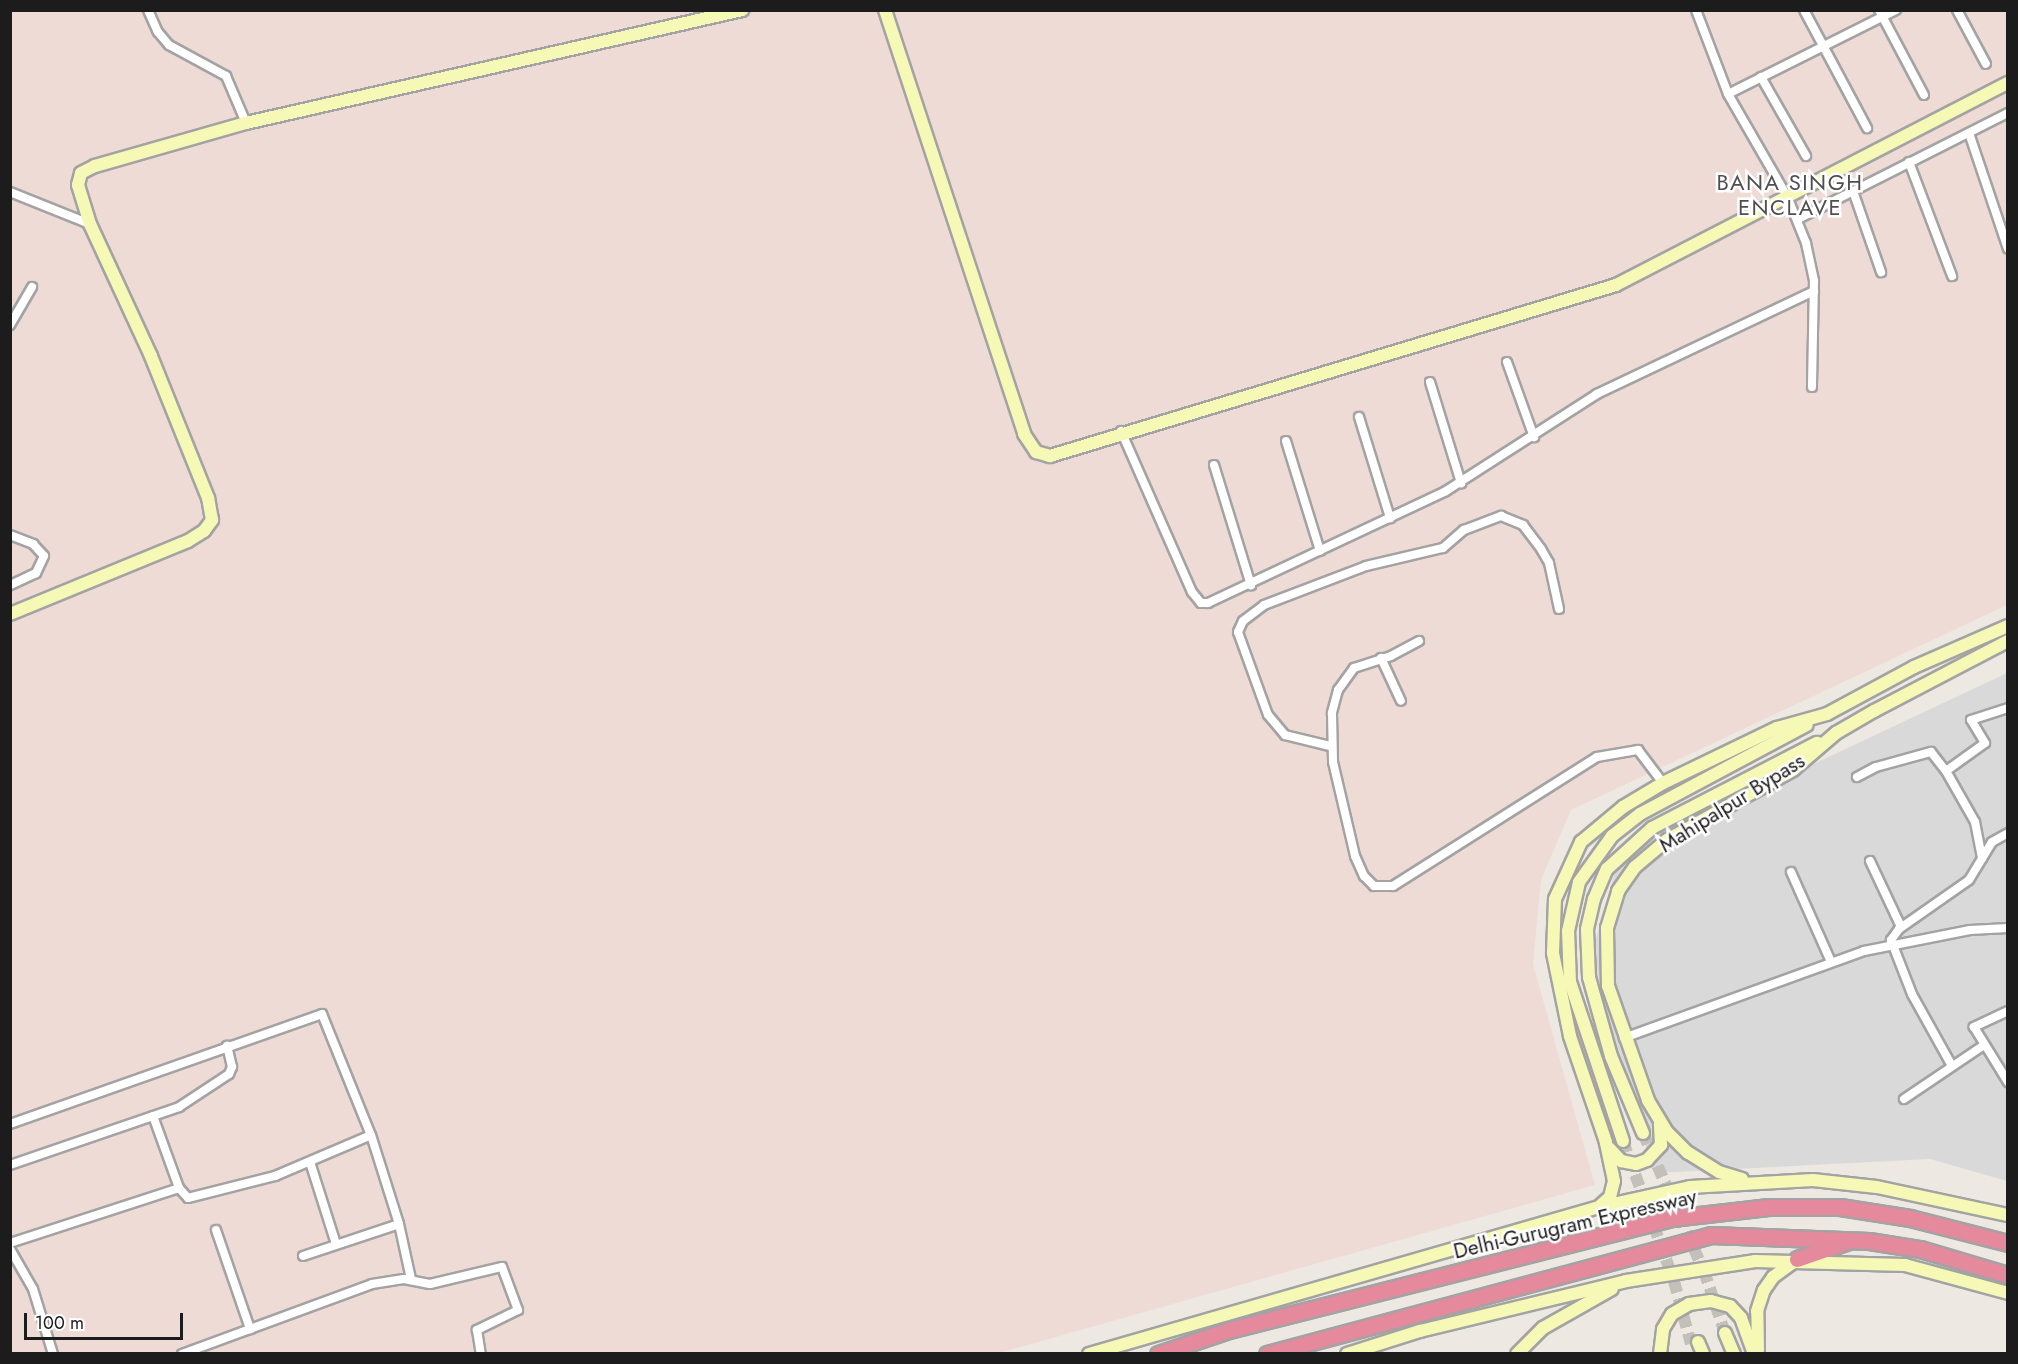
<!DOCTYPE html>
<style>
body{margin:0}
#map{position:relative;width:2018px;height:1364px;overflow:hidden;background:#ede9e2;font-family:Jost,sans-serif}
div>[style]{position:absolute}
.residential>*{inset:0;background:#dad9d9}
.military>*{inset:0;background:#efdbd5}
.secondary-tunnel>*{height:12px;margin-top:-6px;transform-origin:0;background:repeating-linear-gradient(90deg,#c3c0ba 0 12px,transparent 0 18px)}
.roads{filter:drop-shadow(2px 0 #a3a3a3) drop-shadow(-2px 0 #a3a3a3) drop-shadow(0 2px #a3a3a3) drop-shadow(0 -2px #a3a3a3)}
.street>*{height:8px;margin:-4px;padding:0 4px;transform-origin:4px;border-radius:4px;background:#fff}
.secondary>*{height:12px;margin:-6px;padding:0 6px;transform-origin:6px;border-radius:6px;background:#f6f8b5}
.highway>*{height:15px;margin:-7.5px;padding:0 7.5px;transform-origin:7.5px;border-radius:7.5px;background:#e48a9c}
span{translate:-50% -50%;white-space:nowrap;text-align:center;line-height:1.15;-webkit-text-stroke:5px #fff;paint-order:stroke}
.street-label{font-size:21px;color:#1c1c1c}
.neighbourhood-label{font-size:22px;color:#4f4f4f;letter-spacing:1.5px}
.frame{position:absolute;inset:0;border:12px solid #1c1c1c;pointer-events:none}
.scale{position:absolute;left:24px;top:1313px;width:159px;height:27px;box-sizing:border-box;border:3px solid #1c1c1c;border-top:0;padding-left:8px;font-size:18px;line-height:21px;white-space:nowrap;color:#1c1c1c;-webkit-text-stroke:4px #fff;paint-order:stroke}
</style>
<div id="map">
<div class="residential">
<i style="clip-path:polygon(2007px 673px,2007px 1181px,1930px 1159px,1655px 1173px,1586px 973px,1620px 855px)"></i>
</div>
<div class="military">
<i style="clip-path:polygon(10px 11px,2007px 11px,2007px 605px,1571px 810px,1541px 880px,1533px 964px,1595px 1185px,999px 1353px,11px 1353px)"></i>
</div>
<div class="secondary-tunnel">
<i style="left:1643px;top:1133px;width:151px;rotate:66.2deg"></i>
<i style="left:1704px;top:1271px;width:65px;rotate:71.3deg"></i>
<i style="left:1623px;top:1141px;width:149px;rotate:70deg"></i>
<i style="left:1674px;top:1281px;width:65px;rotate:74.9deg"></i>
</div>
<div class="roads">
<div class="street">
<i style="left:148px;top:10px;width:24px;rotate:66deg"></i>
<i style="left:158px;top:32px;width:17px;rotate:50deg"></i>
<i style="left:169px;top:45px;width:65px;rotate:28.5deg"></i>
<i style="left:226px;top:76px;width:51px;rotate:66.9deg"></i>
<i style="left:1696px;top:10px;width:90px;rotate:69.1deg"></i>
<i style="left:1728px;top:94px;width:118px;rotate:60deg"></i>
<i style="left:1787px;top:196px;width:51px;rotate:68deg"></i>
<i style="left:1806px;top:243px;width:39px;rotate:78deg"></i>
<i style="left:1814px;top:281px;width:106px;rotate:91.1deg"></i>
<i style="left:1804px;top:10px;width:134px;rotate:61.9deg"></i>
<i style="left:1879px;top:10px;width:96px;rotate:62.1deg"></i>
<i style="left:1957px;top:10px;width:61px;rotate:61.8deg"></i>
<i style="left:1761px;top:77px;width:91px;rotate:60.3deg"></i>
<i style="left:1728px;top:94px;width:188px;rotate:-26.6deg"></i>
<i style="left:1969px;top:133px;width:122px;rotate:71.4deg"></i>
<i style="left:1909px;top:162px;width:122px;rotate:69.3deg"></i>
<i style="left:1853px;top:191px;width:86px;rotate:70.9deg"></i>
<i style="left:10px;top:192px;width:86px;rotate:21.8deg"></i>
<i style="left:1798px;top:219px;width:235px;rotate:-26.8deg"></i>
<i style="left:10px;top:325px;width:44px;rotate:-59.9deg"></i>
<i style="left:1507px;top:362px;width:80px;rotate:70.2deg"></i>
<i style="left:1430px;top:382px;width:106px;rotate:72.9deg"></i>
<i style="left:1359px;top:417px;width:106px;rotate:72.9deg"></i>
<i style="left:1121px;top:431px;width:176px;rotate:66.2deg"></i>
<i style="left:1192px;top:592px;width:14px;rotate:51deg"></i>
<i style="left:1201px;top:603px;width:7px"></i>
<i style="left:1208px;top:603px;width:263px;rotate:-25.2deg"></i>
<i style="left:1446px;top:491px;width:179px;rotate:-32.7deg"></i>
<i style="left:1597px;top:394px;width:240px;rotate:-25.4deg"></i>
<i style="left:1286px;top:441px;width:115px;rotate:72.8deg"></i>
<i style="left:1214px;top:465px;width:126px;rotate:72.9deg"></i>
<i style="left:10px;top:535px;width:25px;rotate:21deg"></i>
<i style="left:33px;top:544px;width:16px;rotate:47deg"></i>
<i style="left:44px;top:556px;width:19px;rotate:115deg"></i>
<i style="left:36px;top:573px;width:29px;rotate:155deg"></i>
<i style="left:1419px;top:641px;width:32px;rotate:152deg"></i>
<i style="left:1391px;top:656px;width:39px;rotate:162deg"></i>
<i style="left:1354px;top:668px;width:27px;rotate:126deg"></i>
<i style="left:1338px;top:690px;width:24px;rotate:105deg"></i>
<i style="left:1332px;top:713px;width:49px;rotate:88.8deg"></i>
<i style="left:1333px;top:762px;width:97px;rotate:76.8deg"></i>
<i style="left:1355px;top:856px;width:22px;rotate:66deg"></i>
<i style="left:1364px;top:876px;width:14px;rotate:45deg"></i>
<i style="left:1374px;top:886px;width:19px"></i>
<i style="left:1393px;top:886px;width:241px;rotate:-32.3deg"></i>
<i style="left:1597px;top:757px;width:42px;rotate:-9.7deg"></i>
<i style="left:1638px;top:750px;width:41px;rotate:52.9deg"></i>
<i style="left:1381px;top:658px;width:47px;rotate:65.1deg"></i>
<i style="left:1330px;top:746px;width:46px;rotate:-166.3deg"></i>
<i style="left:1285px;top:735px;width:26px;rotate:-130deg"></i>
<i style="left:1268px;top:715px;width:88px;rotate:-109.9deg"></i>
<i style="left:1238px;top:632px;width:12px;rotate:-66deg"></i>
<i style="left:1243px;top:621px;width:26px;rotate:-37deg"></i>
<i style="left:1264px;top:605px;width:109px;rotate:-20.9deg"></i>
<i style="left:1366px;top:566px;width:79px;rotate:-13.2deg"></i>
<i style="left:1443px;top:548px;width:28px;rotate:-41deg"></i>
<i style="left:1464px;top:530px;width:40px;rotate:-21deg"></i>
<i style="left:1501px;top:516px;width:24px;rotate:22deg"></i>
<i style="left:1523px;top:525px;width:30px;rotate:53deg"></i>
<i style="left:1541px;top:549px;width:16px;rotate:60deg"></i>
<i style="left:1549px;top:563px;width:47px;rotate:77.7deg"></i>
<i style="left:1946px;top:771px;width:59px;rotate:60.4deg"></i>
<i style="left:1975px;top:822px;width:37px;rotate:79deg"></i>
<i style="left:1857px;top:777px;width:21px;rotate:-28deg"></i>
<i style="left:1876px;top:767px;width:57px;rotate:-15.3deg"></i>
<i style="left:1931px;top:752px;width:24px;rotate:52deg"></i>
<i style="left:1946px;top:771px;width:48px;rotate:-35.7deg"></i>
<i style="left:1985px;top:743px;width:27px;rotate:-121deg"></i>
<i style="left:1971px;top:720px;width:39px;rotate:-18deg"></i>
<i style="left:1870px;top:861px;width:73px;rotate:64.8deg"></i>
<i style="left:1791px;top:872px;width:98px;rotate:66deg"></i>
<i style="left:2008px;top:1011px;width:38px;rotate:155deg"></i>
<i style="left:1974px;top:1027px;width:65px;rotate:58.3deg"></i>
<i style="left:1624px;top:1038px;width:255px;rotate:-19.9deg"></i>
<i style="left:1864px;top:951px;width:108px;rotate:-11.2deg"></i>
<i style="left:1970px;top:930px;width:38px;rotate:-3deg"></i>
<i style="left:1952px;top:1066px;width:82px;rotate:-119.1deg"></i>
<i style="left:1912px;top:994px;width:58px;rotate:-111.3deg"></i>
<i style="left:1891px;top:940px;width:14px;rotate:-54deg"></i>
<i style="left:1899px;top:929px;width:85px;rotate:-35deg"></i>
<i style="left:1969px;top:880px;width:44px;rotate:-58.8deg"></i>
<i style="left:1992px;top:842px;width:18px;rotate:-29deg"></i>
<i style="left:1904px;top:1099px;width:97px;rotate:-34deg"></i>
<i style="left:153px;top:1116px;width:77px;rotate:70.1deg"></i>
<i style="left:179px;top:1188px;width:13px;rotate:48deg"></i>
<i style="left:188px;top:1198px;width:90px;rotate:-14.2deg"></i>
<i style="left:275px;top:1176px;width:104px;rotate:-23.1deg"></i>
<i style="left:10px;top:1124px;width:331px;rotate:-19.4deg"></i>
<i style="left:322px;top:1014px;width:131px;rotate:68deg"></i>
<i style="left:371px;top:1135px;width:93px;rotate:72.5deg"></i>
<i style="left:399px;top:1224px;width:56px;rotate:77.7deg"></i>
<i style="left:310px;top:1162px;width:86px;rotate:72.4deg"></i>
<i style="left:10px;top:1165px;width:179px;rotate:-18.9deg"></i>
<i style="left:179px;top:1107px;width:60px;rotate:-33.4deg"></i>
<i style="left:229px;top:1074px;width:8px;rotate:-67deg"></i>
<i style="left:232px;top:1067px;width:22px;rotate:-103deg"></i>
<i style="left:216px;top:1230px;width:105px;rotate:71deg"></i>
<i style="left:10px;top:1243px;width:178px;rotate:-18deg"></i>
<i style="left:10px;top:1249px;width:46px;rotate:60.1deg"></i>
<i style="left:33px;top:1289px;width:68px;rotate:72.9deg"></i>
<i style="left:303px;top:1256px;width:101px;rotate:-18.4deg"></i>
<i style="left:182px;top:1354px;width:202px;rotate:-20.2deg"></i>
<i style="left:372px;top:1284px;width:32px;rotate:-9deg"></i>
<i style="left:404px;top:1279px;width:26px;rotate:11deg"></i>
<i style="left:430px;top:1284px;width:74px;rotate:-13.3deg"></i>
<i style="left:502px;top:1267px;width:46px;rotate:69.6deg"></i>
<i style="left:518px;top:1310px;width:46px;rotate:154deg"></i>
<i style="left:477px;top:1330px;width:24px;rotate:81deg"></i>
</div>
<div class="secondary">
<i style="left:885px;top:10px;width:446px;rotate:71.8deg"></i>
<i style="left:1024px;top:434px;width:22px;rotate:56deg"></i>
<i style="left:1036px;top:452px;width:15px;rotate:16deg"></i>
<i style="left:1050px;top:456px;width:591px;rotate:-16.81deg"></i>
<i style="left:1616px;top:285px;width:441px;rotate:-27.3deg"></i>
<i style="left:10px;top:614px;width:192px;rotate:-22.3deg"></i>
<i style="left:188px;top:541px;width:19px;rotate:-32deg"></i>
<i style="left:204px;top:531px;width:14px;rotate:-54deg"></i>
<i style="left:212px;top:520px;width:22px;rotate:-100deg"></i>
<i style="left:208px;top:498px;width:153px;rotate:-111.9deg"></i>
<i style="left:151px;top:356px;width:145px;rotate:-114.8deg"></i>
<i style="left:90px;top:224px;width:41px;rotate:-107.1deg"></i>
<i style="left:78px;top:185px;width:12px;rotate:-76deg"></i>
<i style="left:81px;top:173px;width:16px;rotate:-27deg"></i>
<i style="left:95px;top:166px;width:157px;rotate:-15.9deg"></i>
<i style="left:246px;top:123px;width:509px;rotate:-12.83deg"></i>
<i style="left:1643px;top:1133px;width:83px;rotate:-112.6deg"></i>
<i style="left:1611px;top:1056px;width:82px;rotate:-105.6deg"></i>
<i style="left:1589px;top:977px;width:48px;rotate:-92.4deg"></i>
<i style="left:1587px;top:929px;width:31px;rotate:-77deg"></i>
<i style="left:1594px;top:899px;width:33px;rotate:-67deg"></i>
<i style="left:1607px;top:869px;width:61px;rotate:-42.3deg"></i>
<i style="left:1652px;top:828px;width:186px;rotate:-27.3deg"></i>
<i style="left:1623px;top:1141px;width:168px;rotate:-108.4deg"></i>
<i style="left:1570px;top:982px;width:51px;rotate:-92.2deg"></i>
<i style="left:1568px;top:931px;width:50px;rotate:-77.3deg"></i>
<i style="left:1579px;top:882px;width:57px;rotate:-54.3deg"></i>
<i style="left:1612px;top:836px;width:36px;rotate:-38deg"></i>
<i style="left:1640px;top:814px;width:189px;rotate:-28.1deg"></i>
<i style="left:1609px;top:1148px;width:18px;rotate:47deg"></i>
<i style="left:1621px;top:1161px;width:15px;rotate:11deg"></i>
<i style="left:1636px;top:1164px;width:12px;rotate:-20deg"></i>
<i style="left:1647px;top:1160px;width:21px;rotate:-47deg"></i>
<i style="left:1661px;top:1145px;width:21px;rotate:-93deg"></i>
<i style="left:1742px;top:1179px;width:24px;rotate:-163deg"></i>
<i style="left:1719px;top:1172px;width:36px;rotate:-148deg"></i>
<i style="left:1688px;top:1153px;width:30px;rotate:-135deg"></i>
<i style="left:1667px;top:1132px;width:37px;rotate:-121deg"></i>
<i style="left:1648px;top:1100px;width:121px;rotate:-109.3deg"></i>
<i style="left:1608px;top:986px;width:58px;rotate:-91deg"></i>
<i style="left:1607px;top:928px;width:39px;rotate:-73deg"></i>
<i style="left:1618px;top:891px;width:29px;rotate:-55deg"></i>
<i style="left:1635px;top:867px;width:42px;rotate:-40.2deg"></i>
<i style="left:1667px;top:840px;width:144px;rotate:-29.1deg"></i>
<i style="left:1793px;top:770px;width:57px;rotate:-40.7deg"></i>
<i style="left:1836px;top:733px;width:44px;rotate:-30.1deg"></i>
<i style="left:1874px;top:711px;width:151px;rotate:-27.6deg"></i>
<i style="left:1600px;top:1206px;width:13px;rotate:-42deg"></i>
<i style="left:1610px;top:1197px;width:16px;rotate:-76deg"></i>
<i style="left:1614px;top:1181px;width:40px;rotate:-102deg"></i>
<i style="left:1606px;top:1142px;width:112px;rotate:-108.8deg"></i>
<i style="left:1570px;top:1036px;width:85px;rotate:-101.6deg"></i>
<i style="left:1553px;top:953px;width:54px;rotate:-87.9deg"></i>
<i style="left:1555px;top:899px;width:63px;rotate:-65.5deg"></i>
<i style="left:1581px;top:842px;width:55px;rotate:-39.8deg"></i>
<i style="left:1623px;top:807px;width:47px;rotate:-31deg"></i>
<i style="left:1663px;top:783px;width:127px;rotate:-25.8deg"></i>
<i style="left:1777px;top:728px;width:52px;rotate:-15.6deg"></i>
<i style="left:1827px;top:714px;width:99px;rotate:-28.4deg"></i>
<i style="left:1914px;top:667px;width:103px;rotate:-23.6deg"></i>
<i style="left:1725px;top:1333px;width:23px;rotate:67deg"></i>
<i style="left:1698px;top:1342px;width:13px;rotate:67deg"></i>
<i style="left:1758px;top:1350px;width:39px;rotate:-91deg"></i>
<i style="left:1757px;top:1311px;width:22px;rotate:-72deg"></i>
<i style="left:1764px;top:1290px;width:16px;rotate:-55deg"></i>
<i style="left:1773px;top:1277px;width:29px;rotate:-36deg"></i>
<i style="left:1089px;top:1354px;width:531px;rotate:-16.08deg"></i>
<i style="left:1599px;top:1207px;width:93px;rotate:-12.4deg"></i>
<i style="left:1690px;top:1187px;width:123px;rotate:-3.3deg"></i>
<i style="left:1813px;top:1180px;width:64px;rotate:6.2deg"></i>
<i style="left:1877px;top:1187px;width:134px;rotate:12.1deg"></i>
<i style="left:1347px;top:1354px;width:77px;rotate:-17.5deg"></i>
<i style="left:1420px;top:1331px;width:212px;rotate:-13.6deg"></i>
<i style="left:1626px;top:1281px;width:131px;rotate:-8.8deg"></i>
<i style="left:1755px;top:1261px;width:150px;rotate:1.5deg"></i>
<i style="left:1905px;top:1265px;width:107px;rotate:15.2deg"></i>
<i style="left:1517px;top:1354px;width:37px;rotate:-45deg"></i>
<i style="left:1543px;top:1328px;width:79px;rotate:-29.5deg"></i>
<i style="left:1660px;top:1354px;width:25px;rotate:-83deg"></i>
<i style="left:1663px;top:1329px;width:17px;rotate:-59deg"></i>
<i style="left:1672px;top:1314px;width:20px;rotate:-30deg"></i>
<i style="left:1689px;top:1304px;width:22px;rotate:-8deg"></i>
<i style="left:1711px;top:1301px;width:20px;rotate:15deg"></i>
<i style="left:1730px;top:1306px;width:16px;rotate:47deg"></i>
<i style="left:1741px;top:1318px;width:38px;rotate:70deg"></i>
</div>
<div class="highway">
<i style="left:1797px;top:1259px;width:52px;rotate:-19.1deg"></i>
<i style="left:1158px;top:1354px;width:75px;rotate:-18.7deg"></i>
<i style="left:1229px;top:1330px;width:457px;rotate:-14.2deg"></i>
<i style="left:1672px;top:1218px;width:97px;rotate:-6.5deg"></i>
<i style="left:1768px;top:1207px;width:72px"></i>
<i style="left:1840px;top:1207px;width:71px;rotate:8.9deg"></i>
<i style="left:1910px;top:1218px;width:101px;rotate:14.3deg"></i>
<i style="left:1267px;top:1354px;width:460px;rotate:-15deg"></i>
<i style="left:1711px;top:1235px;width:158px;rotate:2.2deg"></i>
<i style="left:1869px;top:1241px;width:52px;rotate:8.9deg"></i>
<i style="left:1920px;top:1249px;width:92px;rotate:16.5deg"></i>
</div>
</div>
<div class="street-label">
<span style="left:1732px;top:803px;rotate:-32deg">Mahipalpur Bypass</span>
<span style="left:1575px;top:1224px;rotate:-13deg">Delhi-Gurugram Expressway</span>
</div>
<div class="neighbourhood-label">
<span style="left:1790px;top:195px">BANA SINGH<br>ENCLAVE</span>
</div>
<div class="frame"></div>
<div class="scale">100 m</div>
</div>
